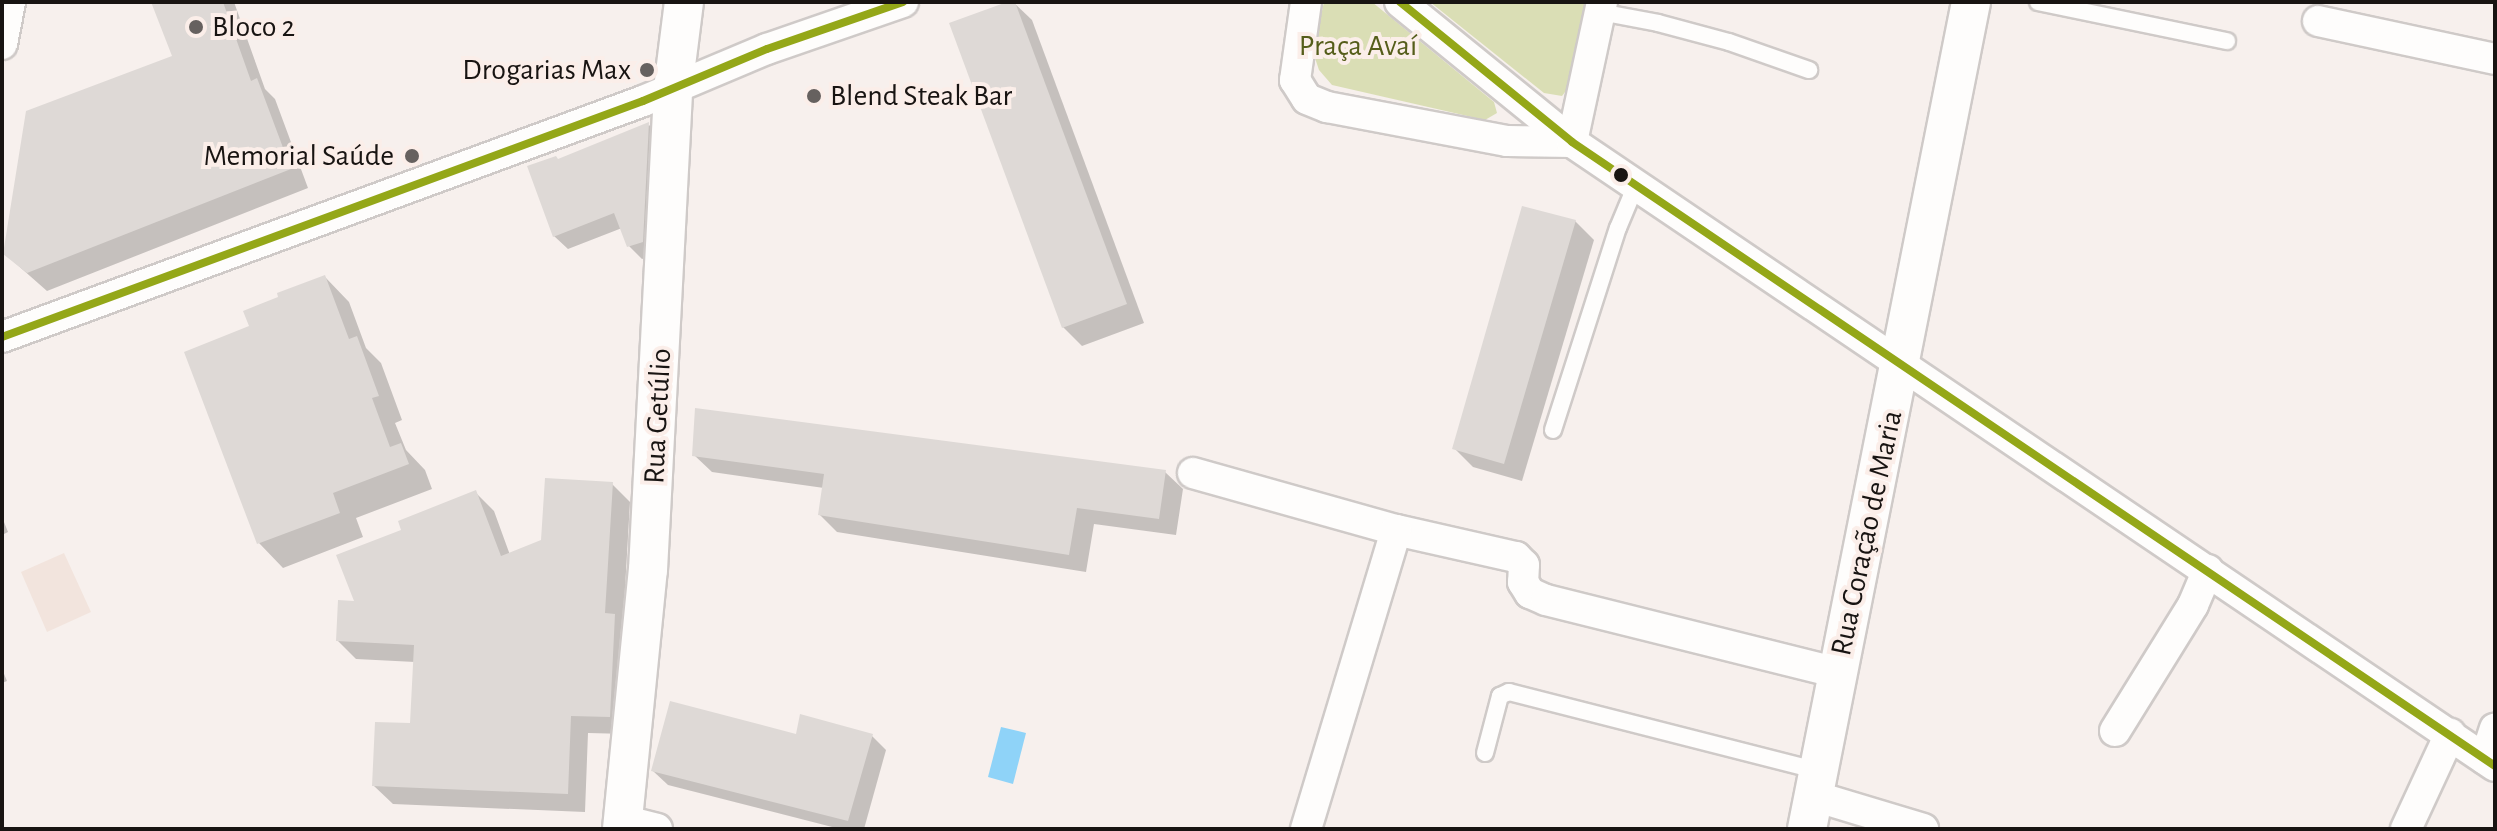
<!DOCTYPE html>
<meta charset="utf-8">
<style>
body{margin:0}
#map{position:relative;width:2497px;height:831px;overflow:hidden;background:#f7f0ed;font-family:"Alegreya Sans",sans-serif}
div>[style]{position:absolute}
.built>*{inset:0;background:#f2e4dd}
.green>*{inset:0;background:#dadeb5}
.water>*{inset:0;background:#8fd3f8}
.shadow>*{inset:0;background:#0003}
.building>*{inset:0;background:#ded9d6}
.roads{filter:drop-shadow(2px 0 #cfcac8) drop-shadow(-2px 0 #cfcac8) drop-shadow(0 2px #cfcac8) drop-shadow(0 -2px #cfcac8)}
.service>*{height:16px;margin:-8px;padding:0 8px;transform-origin:8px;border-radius:8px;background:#fefdfc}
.minor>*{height:30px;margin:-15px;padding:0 15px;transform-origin:15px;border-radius:15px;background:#fefdfc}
.tertiary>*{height:38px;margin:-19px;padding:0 19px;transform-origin:19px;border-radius:19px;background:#fefdfc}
.bus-1>*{height:8px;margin:-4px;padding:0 4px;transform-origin:4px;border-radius:4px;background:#94a718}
.dots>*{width:22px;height:22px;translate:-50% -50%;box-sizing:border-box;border:4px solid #fbeee9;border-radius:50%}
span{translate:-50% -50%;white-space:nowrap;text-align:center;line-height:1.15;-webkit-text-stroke:8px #fbeee9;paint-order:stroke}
.poi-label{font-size:30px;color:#181412}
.left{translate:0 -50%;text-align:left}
.right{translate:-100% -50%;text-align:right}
.park-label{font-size:30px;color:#555d1a}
.street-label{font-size:30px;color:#181412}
.frame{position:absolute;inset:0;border:4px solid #181412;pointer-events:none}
</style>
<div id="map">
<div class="built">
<i style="clip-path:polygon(64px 553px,91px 612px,47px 632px,21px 572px)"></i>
</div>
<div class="green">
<i style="clip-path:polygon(1324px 2px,1372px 2px,1494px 102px,1497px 113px,1485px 120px,1332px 85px,1319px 70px,1313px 52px)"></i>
<i style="clip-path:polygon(1430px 2px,1586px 2px,1569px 87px,1562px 96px,1544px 93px)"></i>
</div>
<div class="water">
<i style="clip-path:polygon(1001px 727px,1026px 733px,1013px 784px,988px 777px)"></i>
</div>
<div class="shadow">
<i style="clip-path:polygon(154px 2px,234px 2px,265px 89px,275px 99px,308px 188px,47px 291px,5px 254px,175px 57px)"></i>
<i style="clip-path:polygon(1013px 2px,1032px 20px,1144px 323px,1082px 346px,1063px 327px)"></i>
<i style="clip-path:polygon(649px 125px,662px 137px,655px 255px,642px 259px,629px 246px,622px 228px,568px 249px,554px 236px)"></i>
<i style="clip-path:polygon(1575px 221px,1594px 240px,1522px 481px,1473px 467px,1454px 448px)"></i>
<i style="clip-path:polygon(325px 277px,349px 302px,366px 348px,381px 363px,402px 420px,395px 423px,406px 450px,425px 470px,432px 489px,356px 518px,363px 537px,283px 568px,259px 543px,252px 328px)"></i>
<i style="clip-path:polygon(694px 455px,1165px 472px,1183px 489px,1176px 535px,1094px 524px,1086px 572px,837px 532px,820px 515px,824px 488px,712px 472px)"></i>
<i style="clip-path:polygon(612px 484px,630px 502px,623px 624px,632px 634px,627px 734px,588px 733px,585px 812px,393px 804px,374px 786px,412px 725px,415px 662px,356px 659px,338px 641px,357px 603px,404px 531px,476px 493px,494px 511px,510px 555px,543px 541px)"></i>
<i style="clip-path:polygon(2px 517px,8px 532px,2px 535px)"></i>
<i style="clip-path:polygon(2px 669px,7px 681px,2px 683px)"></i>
<i style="clip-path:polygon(872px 736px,886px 750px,864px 829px,840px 829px,668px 785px,653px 771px,798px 737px)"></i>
</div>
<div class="building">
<i style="clip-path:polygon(151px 2px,223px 2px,251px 81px,257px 78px,291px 169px,27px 273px,3px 254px,26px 111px,172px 56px)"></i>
<i style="clip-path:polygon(1007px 2px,1015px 2px,1127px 304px,1062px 328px,949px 23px)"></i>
<i style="clip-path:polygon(649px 122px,643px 242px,627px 247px,614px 213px,553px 237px,527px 166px,556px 156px,558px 159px)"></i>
<i style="clip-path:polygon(1522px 206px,1576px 220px,1504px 464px,1452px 449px)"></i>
<i style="clip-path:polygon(325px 275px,349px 339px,357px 336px,379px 396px,372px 398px,390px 447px,401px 443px,409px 464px,333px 493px,340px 513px,257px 544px,184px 352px,249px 326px,243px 311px,278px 297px,277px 293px)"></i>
<i style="clip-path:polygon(695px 408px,1166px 470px,1159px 519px,1077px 508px,1069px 555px,818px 515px,824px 474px,692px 456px)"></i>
<i style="clip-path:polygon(545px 478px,613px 482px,605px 613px,615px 614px,610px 717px,571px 716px,568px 794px,372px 786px,375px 722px,410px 723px,414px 645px,336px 641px,338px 600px,354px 601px,336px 555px,401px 530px,398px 521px,476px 490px,501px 556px,541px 540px)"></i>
<i style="clip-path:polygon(670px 701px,796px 734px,800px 714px,873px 734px,848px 821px,651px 771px)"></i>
</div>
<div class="roads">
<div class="service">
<i style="left:2038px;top:2px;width:193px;rotate:11.7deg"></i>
<i style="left:1600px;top:12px;width:59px;rotate:10.7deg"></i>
<i style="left:1658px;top:23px;width:73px;rotate:15deg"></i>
<i style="left:1729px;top:42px;width:85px;rotate:19.3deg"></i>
<i style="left:1553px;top:430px;width:212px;rotate:-72.2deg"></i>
<i style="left:1618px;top:228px;width:47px;rotate:-67.3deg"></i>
<i style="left:1485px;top:753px;width:59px;rotate:-75.3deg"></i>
<i style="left:1500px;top:696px;width:10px;rotate:-24deg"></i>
<i style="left:1509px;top:692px;width:320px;rotate:14.3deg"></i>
</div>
<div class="minor">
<i style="left:1306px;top:2px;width:79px;rotate:98deg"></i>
<i style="left:1295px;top:80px;width:22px;rotate:58deg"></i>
<i style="left:1307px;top:99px;width:22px;rotate:22deg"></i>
<i style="left:1327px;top:107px;width:183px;rotate:10.7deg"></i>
<i style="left:1507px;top:141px;width:65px;rotate:0.9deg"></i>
<i style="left:1400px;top:2px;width:222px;rotate:39.1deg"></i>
<i style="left:1572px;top:142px;width:1114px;rotate:34.06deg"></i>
<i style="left:2318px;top:21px;width:181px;rotate:12.1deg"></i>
<i style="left:2px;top:44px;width:43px;rotate:-79.2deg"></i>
<i style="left:1572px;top:142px;width:143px;rotate:-77.9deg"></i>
<i style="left:2px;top:337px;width:683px;rotate:-20.21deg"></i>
<i style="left:643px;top:101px;width:134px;rotate:-22.8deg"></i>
<i style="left:767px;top:49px;width:144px;rotate:-19.1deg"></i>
<i style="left:1193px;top:473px;width:211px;rotate:15.7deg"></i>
<i style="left:1396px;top:530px;width:123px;rotate:12.7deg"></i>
<i style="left:1516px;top:557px;width:11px;rotate:45deg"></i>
<i style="left:1524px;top:565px;width:17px;rotate:93deg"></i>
<i style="left:1523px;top:582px;width:13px;rotate:58deg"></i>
<i style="left:1530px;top:593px;width:17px;rotate:24deg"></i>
<i style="left:1546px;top:600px;width:302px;rotate:14deg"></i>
<i style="left:2115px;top:731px;width:148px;rotate:-58.2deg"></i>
<i style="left:2193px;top:605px;width:38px;rotate:-67deg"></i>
<i style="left:2485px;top:759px;width:32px;rotate:-72deg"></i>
<i style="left:1814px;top:796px;width:114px;rotate:16.8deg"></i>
<i style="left:622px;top:820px;width:36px;rotate:14deg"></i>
<i style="left:1306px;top:829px;width:312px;rotate:-73.2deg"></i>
<i style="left:2406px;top:829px;width:105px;rotate:-65.1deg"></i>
</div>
<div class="tertiary">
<i style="left:622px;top:829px;width:260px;rotate:-84.3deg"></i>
<i style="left:648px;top:570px;width:482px;rotate:-87deg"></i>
<i style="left:673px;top:89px;width:88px;rotate:-82.8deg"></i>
<i style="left:1807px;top:829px;width:843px;rotate:-78.78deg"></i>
</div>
</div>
<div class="bus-1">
<i style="left:1400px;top:2px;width:222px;rotate:39.1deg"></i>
<i style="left:1572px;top:142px;width:1114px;rotate:34.06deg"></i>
<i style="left:2px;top:337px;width:683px;rotate:-20.21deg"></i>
<i style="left:643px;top:101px;width:134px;rotate:-22.8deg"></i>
<i style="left:767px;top:49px;width:144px;rotate:-19.1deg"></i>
</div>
<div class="dots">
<i style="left:196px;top:27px;background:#66615f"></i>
<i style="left:647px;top:70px;background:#66615f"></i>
<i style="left:814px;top:96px;background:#66615f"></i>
<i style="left:412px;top:156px;background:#66615f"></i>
<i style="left:1621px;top:175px;background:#181412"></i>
</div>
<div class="poi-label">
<span class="left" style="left:212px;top:27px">Bloco 2</span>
<span class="right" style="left:631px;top:70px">Drogarias Max</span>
<span class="left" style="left:830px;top:96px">Blend Steak Bar</span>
<span class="right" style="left:394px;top:156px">Memorial Saúde</span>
</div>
<div class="park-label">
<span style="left:1358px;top:46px">Praça Avaí</span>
</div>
<div class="street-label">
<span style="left:658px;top:416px;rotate:-87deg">Rua Getúlio</span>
<span style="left:1867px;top:533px;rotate:-78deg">Rua Coração de Maria</span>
</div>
<div class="frame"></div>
</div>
